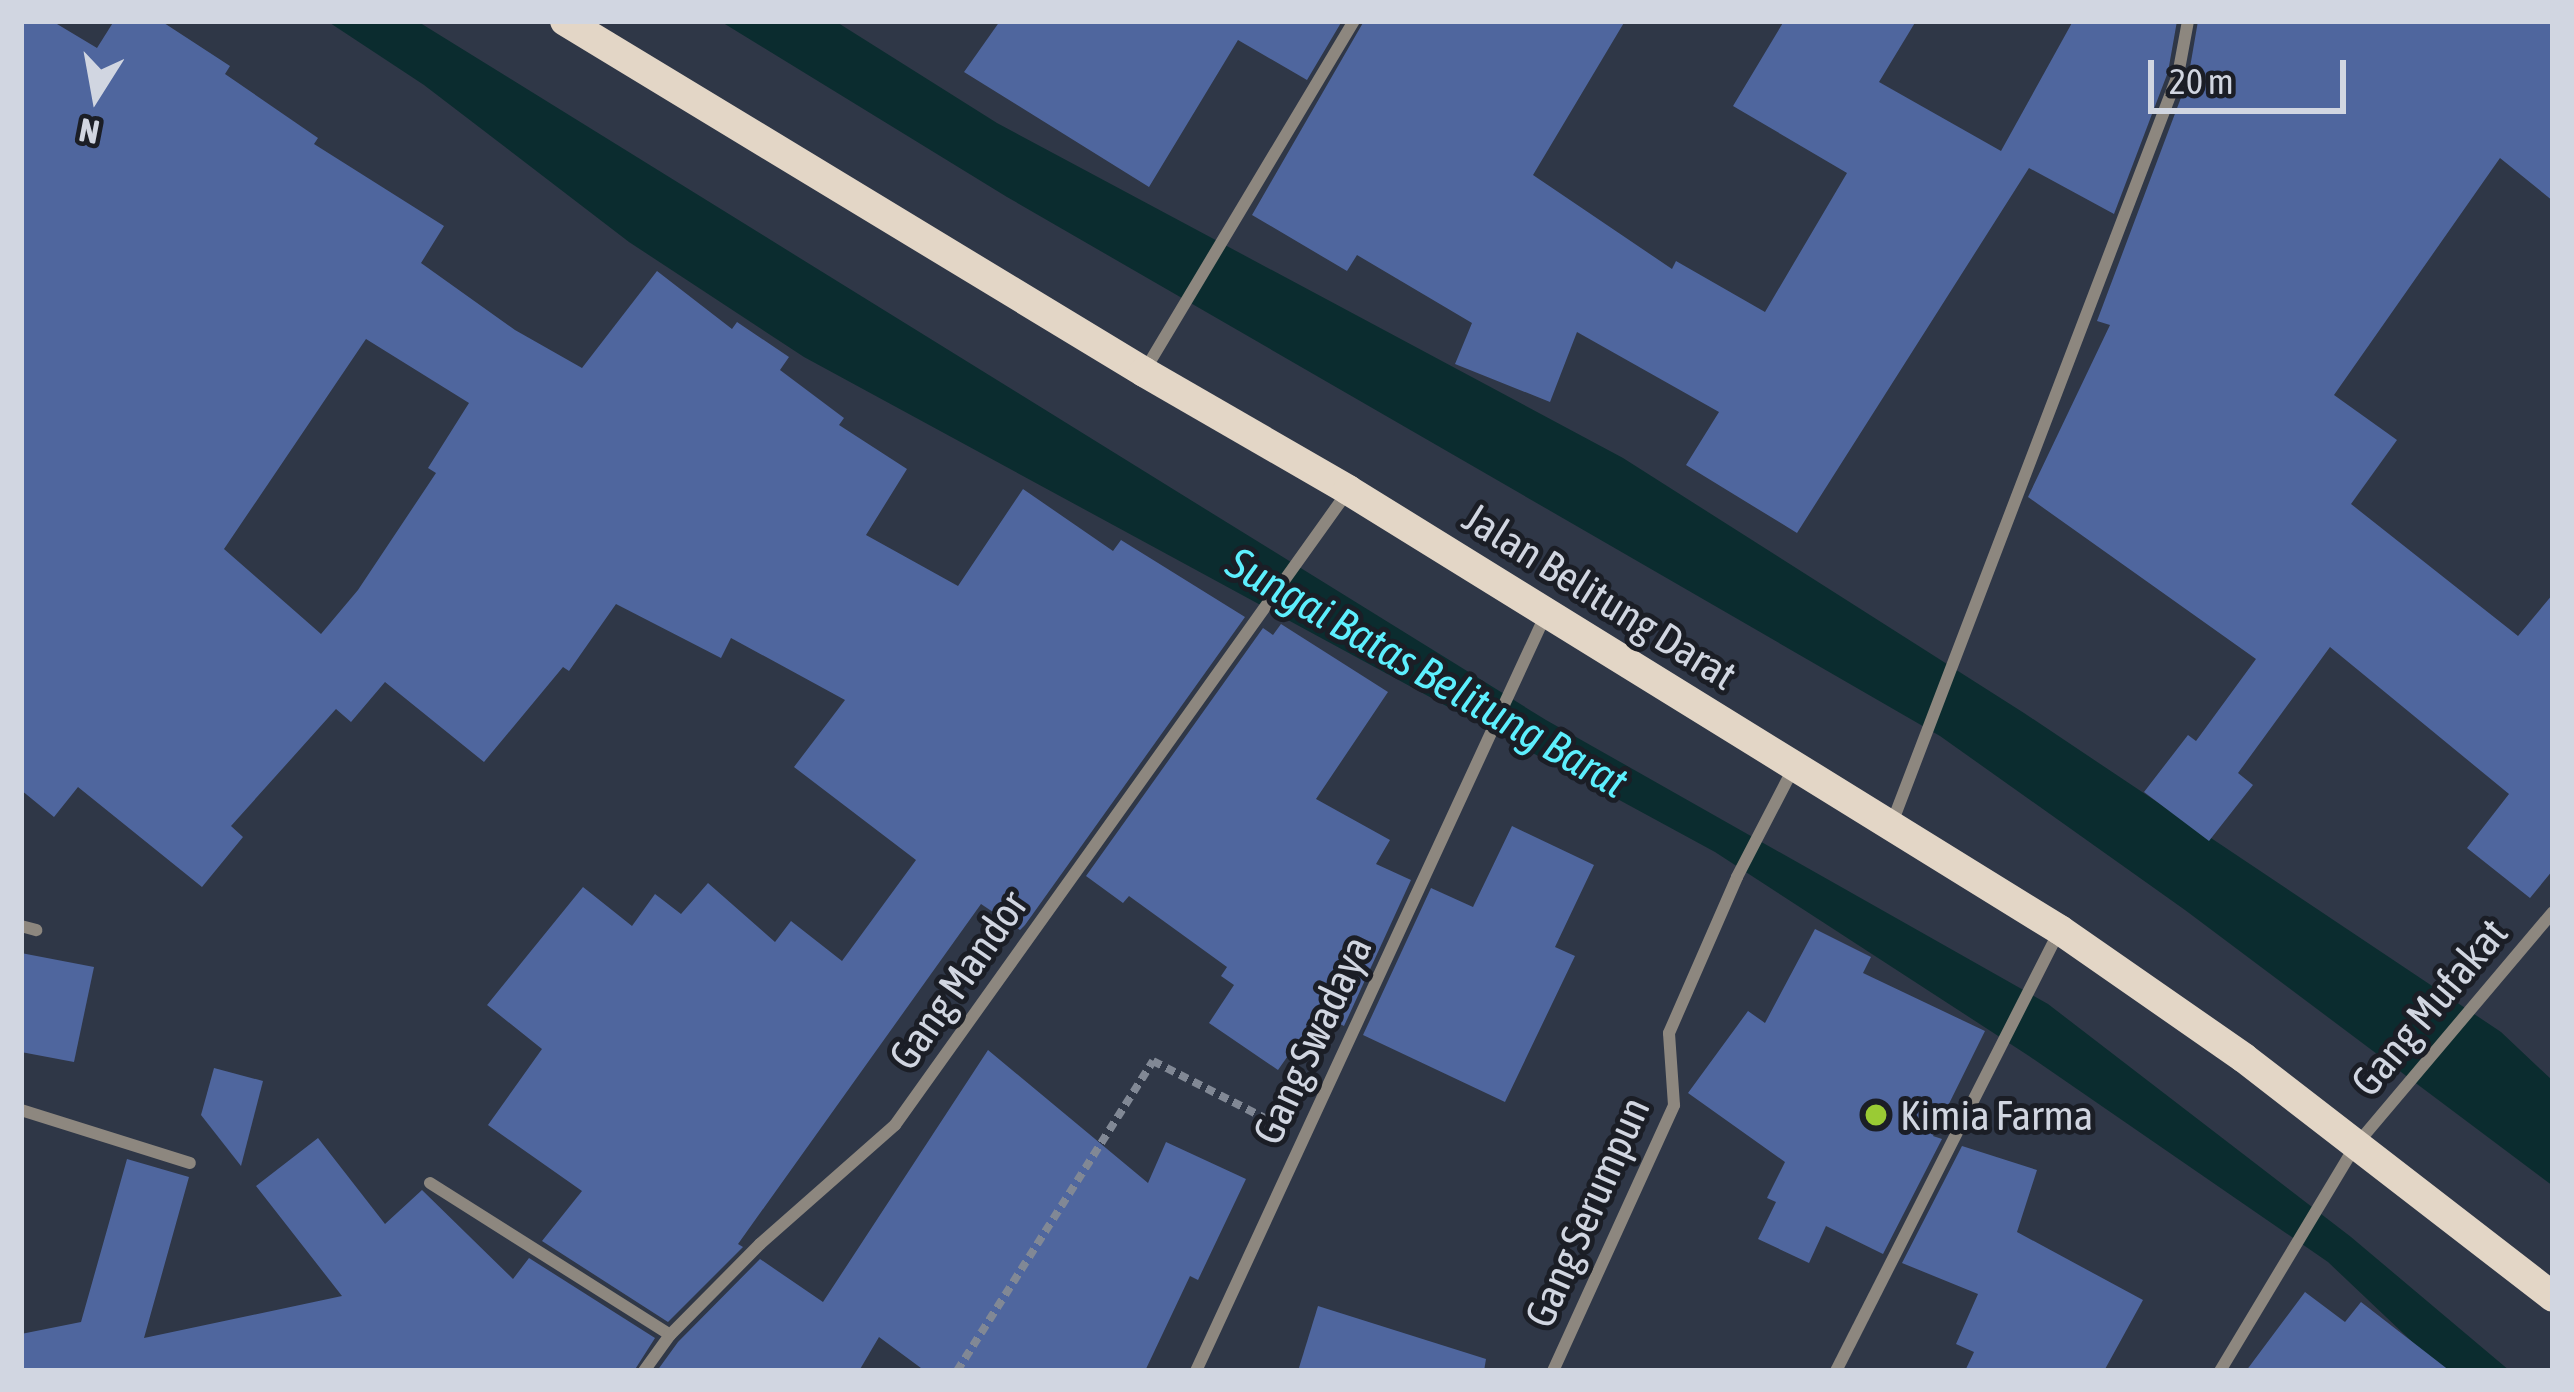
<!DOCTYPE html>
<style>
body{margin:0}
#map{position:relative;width:2574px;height:1392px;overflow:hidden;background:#2f3747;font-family:"Asap Condensed",sans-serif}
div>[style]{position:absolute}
.water>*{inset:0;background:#0b2c2f}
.building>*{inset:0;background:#4f669e}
.path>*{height:8px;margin-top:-4px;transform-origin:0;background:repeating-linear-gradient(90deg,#818895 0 9px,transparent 0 15px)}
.minor>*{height:12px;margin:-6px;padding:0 6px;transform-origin:6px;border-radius:6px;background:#8d877f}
.primary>*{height:30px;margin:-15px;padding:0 15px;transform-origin:15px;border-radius:15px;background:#e3d6c6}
.dots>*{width:33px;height:33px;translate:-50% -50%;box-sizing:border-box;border:6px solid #1b1e26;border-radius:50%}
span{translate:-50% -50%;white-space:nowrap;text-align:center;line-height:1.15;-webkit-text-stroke:10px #1b1e26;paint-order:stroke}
.street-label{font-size:42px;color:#d1d6e1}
.poi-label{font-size:42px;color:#d1d6e1}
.left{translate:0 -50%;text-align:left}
.water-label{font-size:45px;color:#5deffe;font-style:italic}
.frame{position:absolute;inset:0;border:24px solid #d1d6e1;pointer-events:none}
.north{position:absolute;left:36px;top:36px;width:120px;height:120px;-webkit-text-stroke:9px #1b1e26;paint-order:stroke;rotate:191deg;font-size:33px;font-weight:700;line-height:48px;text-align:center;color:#d1d6e1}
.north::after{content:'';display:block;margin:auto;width:42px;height:54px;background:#d1d6e1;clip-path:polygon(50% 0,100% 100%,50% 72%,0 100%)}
.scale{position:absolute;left:2148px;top:60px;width:198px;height:54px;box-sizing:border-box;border:6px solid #d1d6e1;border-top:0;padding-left:15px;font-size:36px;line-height:42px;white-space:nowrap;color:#d1d6e1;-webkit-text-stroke:9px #1b1e26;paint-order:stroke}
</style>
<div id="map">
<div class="water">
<i style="clip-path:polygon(327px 21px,417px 21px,1546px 720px,2048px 1004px,2351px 1237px,2510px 1371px,2443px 1371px,2328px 1262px,2029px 1056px,1715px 852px,804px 357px,629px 242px,424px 85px)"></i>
<i style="clip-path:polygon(720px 21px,835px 21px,997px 123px,1623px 458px,2024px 713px,2501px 1032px,2553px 1081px,2553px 1186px,2185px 910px,1940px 736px,1007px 197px)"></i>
</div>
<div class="building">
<i style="clip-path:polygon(evenodd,21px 21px,52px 21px,97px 48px,114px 21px,161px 21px,230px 66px,225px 74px,318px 138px,314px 144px,444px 226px,421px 263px,515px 330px,582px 368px,657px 271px,732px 329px,737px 322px,789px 357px,780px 370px,844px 418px,839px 425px,907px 469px,866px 535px,958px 586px,1023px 489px,1113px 551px,1121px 540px,1245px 617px,1025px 925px,1020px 930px,981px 904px,738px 1244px,743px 1247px,668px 1322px,542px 1241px,582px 1191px,488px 1125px,542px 1049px,487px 1005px,583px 887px,632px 926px,655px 894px,681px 914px,708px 883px,775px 942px,791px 921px,842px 961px,916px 860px,794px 767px,845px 700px,731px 638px,721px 658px,616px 604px,569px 671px,563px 667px,484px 762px,385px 682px,351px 722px,336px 709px,231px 826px,243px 837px,202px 887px,78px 787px,54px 817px,21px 790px,21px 21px,366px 339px,469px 403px,428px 468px,436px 473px,358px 590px,321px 634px,224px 549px,366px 339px)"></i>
<i style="clip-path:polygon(1000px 21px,1342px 21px,1307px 80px,1238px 40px,1149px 187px,964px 72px)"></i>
<i style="clip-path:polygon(1364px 21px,1625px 21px,1533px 175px,1672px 269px,1676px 261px,1765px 312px,1847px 173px,1733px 106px,1784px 21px,1916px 21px,1879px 82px,2001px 151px,2073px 21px,2177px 21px,2168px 72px,2114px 214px,2029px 168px,1797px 533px,1686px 465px,1719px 412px,1577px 332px,1550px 402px,1455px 364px,1472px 323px,1357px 255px,1347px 271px,1252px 215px)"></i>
<i style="clip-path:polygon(2198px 21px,2553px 21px,2553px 201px,2500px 158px,2334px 395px,2397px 440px,2351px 504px,2518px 636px,2553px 594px,2553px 870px,2530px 898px,2467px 848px,2509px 794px,2330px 647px,2238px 773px,2253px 785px,2209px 841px,2144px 792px,2188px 735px,2196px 741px,2256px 659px,2028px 497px,2110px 325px,2097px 321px,2188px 79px)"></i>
<i style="clip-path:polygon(1281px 624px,1388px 692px,1316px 799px,1390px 840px,1376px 864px,1411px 880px,1344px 1026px,1318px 1013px,1278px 1070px,1209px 1023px,1234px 985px,1221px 976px,1227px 967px,1129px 896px,1123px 903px,1086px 876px,1263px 628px,1273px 635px)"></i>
<i style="clip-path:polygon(1512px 826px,1594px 865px,1555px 947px,1575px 956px,1505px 1102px,1363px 1035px,1431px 888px,1473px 907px)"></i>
<i style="clip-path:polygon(1815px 929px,1871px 957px,1863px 973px,1985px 1031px,1933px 1136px,1942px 1139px,1883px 1254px,1826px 1226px,1809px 1263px,1758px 1239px,1776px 1202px,1767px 1198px,1785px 1162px,1688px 1093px,1748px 1011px,1765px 1023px)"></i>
<i style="clip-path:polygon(21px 953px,94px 967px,74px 1062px,21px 1052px)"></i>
<i style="clip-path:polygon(988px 1050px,1148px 1183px,1166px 1142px,1246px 1179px,1198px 1280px,1190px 1276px,1145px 1371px,925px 1371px,879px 1337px,859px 1371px,657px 1371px,678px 1342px,760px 1259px,823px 1302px)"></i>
<i style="clip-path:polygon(214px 1068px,263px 1081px,241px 1166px,201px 1115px)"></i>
<i style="clip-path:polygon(318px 1138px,385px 1224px,422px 1190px,513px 1279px,529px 1258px,655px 1338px,634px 1371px,21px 1371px,21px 1334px,81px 1322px,127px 1159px,189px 1177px,144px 1338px,342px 1296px,256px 1186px)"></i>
<i style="clip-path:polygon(1962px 1146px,2037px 1170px,2017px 1232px,2143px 1300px,2104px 1371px,1965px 1371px,1974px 1352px,1956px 1344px,1978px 1294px,1902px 1263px)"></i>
<i style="clip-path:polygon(2305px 1292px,2345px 1322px,2361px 1302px,2450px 1371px,2246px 1371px)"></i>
<i style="clip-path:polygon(1318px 1306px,1486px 1359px,1484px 1371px,1298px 1371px)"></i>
</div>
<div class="path">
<i style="left:957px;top:1371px;width:367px;rotate:-57.7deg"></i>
<i style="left:1153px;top:1061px;width:131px;rotate:27.1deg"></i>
</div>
<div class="minor">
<i style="left:1145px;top:370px;width:407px;rotate:-59.1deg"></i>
<i style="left:1892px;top:823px;width:801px;rotate:-69.08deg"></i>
<i style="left:2178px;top:75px;width:55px;rotate:-79.5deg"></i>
<i style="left:21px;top:926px;width:16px;rotate:15deg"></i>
<i style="left:21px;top:1110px;width:177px;rotate:17.4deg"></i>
<i style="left:430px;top:1183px;width:284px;rotate:32.3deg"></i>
<i style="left:644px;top:1371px;width:44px;rotate:-54.2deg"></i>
<i style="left:670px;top:1335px;width:128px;rotate:-45.3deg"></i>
<i style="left:760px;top:1244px;width:180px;rotate:-41.4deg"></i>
<i style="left:895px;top:1125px;width:779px;rotate:-54.45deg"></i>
<i style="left:1196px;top:1371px;width:834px;rotate:-65.19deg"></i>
<i style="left:1553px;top:1371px;width:292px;rotate:-65.5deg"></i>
<i style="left:1674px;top:1105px;width:72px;rotate:-94deg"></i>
<i style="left:1669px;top:1033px;width:170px;rotate:-66.4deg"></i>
<i style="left:1737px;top:877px;width:124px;rotate:-62.6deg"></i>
<i style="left:1836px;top:1371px;width:493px;rotate:-63.1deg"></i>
<i style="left:2220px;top:1371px;width:264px;rotate:-59deg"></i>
<i style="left:2356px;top:1145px;width:305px;rotate:-49.8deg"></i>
</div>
<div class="primary">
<i style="left:565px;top:21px;width:677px;rotate:31.22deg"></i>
<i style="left:1144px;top:372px;width:236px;rotate:30deg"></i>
<i style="left:1348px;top:490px;width:837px;rotate:31.72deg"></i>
<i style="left:2060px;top:930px;width:224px;rotate:34.8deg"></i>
<i style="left:2244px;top:1058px;width:391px;rotate:37.7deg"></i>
</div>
<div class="dots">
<i style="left:1876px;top:1115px;background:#9acb34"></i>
</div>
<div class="street-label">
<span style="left:1600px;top:596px;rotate:32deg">Jalan Belitung Darat</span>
<span style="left:958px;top:980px;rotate:-55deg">Gang Mandor</span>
<span style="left:2429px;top:1007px;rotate:-50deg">Gang Mufakat</span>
<span style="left:1312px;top:1040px;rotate:-65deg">Gang Swadaya</span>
<span style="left:1587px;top:1212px;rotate:-66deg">Gang Serumpun</span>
</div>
<div class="poi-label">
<span class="left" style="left:1900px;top:1115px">Kimia Farma</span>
</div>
<div class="water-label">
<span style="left:1427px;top:673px;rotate:30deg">Sungai Batas Belitung Barat</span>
</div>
<div class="frame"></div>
<div class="north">N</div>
<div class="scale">20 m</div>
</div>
